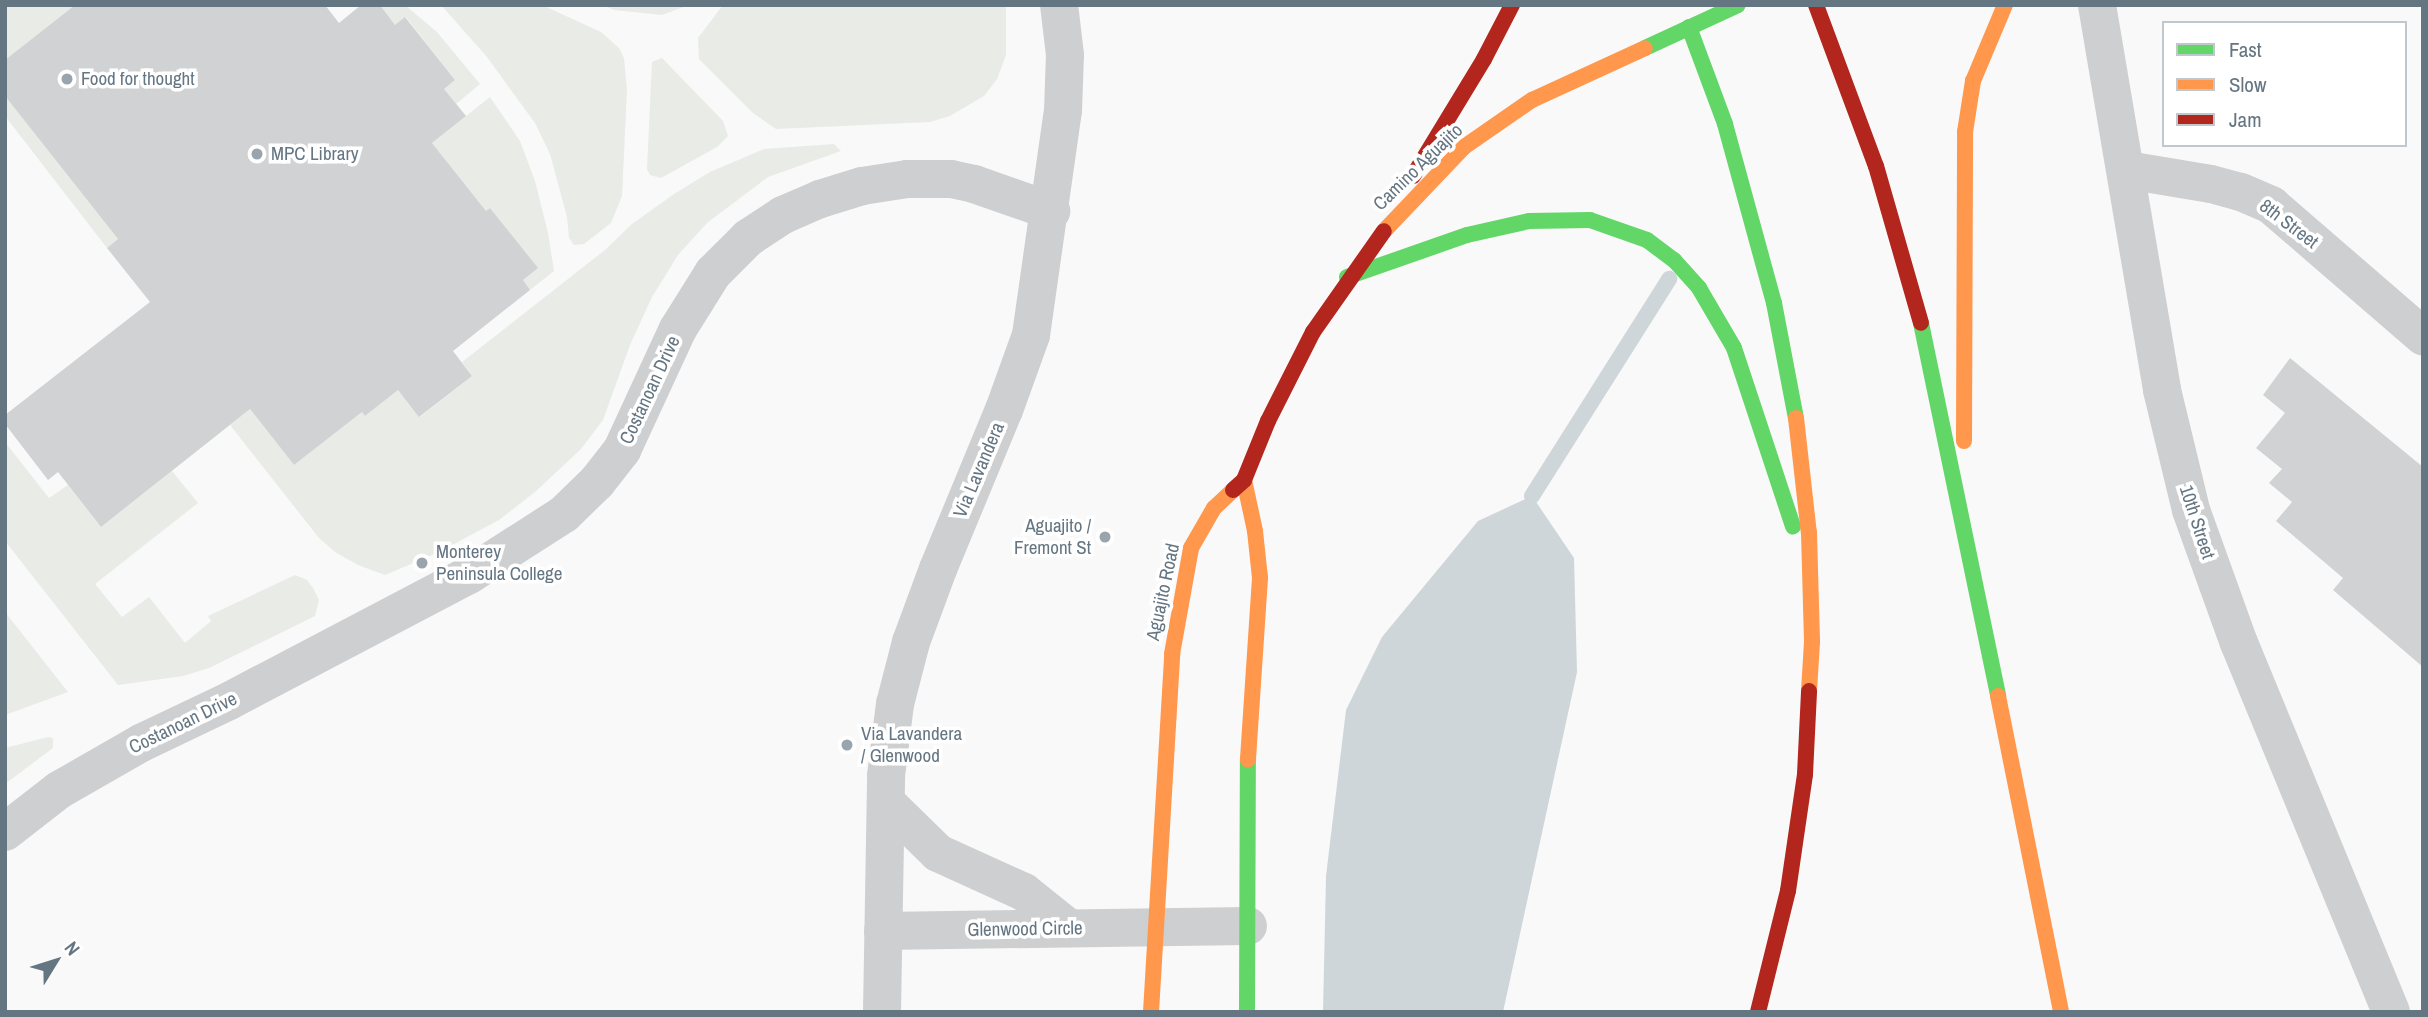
<!DOCTYPE html>
<style>
body{margin:0}
#map{position:relative;width:2428px;height:1017px;overflow:hidden;background:#f9f9f9;font-family:"Archivo Narrow",sans-serif}
div>[style]{position:absolute}
.green>*{inset:0;background:#e8ebe6}
.water>*{inset:0;background:#ced6d9}
.stream>*{height:16px;margin:-8px;padding:0 8px;transform-origin:8px;border-radius:8px;background:#ced6d9}
.building>*{inset:0;background:#d0d2d3}
.street>*{height:38px;margin:-19px;padding:0 19px;transform-origin:19px;border-radius:19px;background:#cecfd0}
.fast>*{height:16px;margin:-8px;padding:0 8px;transform-origin:8px;border-radius:8px;background:#63d668}
.slow>*{height:16px;margin:-8px;padding:0 8px;transform-origin:8px;border-radius:8px;background:#ff974d}
.jam>*{height:16px;margin:-8px;padding:0 8px;transform-origin:8px;border-radius:8px;background:#b3261e}
.dots>*{width:19px;height:19px;translate:-50% -50%;box-sizing:border-box;border:4px solid #fff;border-radius:50%}
span{translate:-50% -50%;white-space:nowrap;text-align:center;line-height:1.15;-webkit-text-stroke:7px #fff;paint-order:stroke}
.poi-label{font-size:19px;color:#657683}
.left{translate:0 -50%;text-align:left}
.right{translate:-100% -50%;text-align:right}
.street-label{font-size:19px;color:#657683}
.frame{position:absolute;inset:0;border:7px solid #657683;pointer-events:none}
.legend{position:absolute;left:2162px;top:21px;width:245px;height:126px;box-sizing:border-box;background:#fff;border:2px solid #c1c8cd;margin:0;padding:9px 12px;list-style:none;font-size:21px;color:#657683}
.legend li{display:flex;align-items:center;gap:14px;height:35px}
.legend b{width:35px;border:2px solid #c1c8cd}
.north{position:absolute;left:21px;top:926px;width:70px;height:70px;-webkit-text-stroke:5px #fff;paint-order:stroke;rotate:52deg;font-size:19px;font-weight:700;line-height:28px;text-align:center;color:#657683}
.north::after{content:'';display:block;margin:auto;width:24px;height:32px;background:#657683;clip-path:polygon(50% 0,100% 100%,50% 72%,0 100%)}
</style>
<div id="map">
<div class="green">
<i style="clip-path:polygon(5px 5px,75px 5px,5px 60px)"></i>
<i style="clip-path:polygon(380px 5px,405px 5px,437px 32px,480px 84px,456px 104px,444px 89px,455px 80px,406px 17px,395px 25px)"></i>
<i style="clip-path:polygon(441px 5px,542px 5px,601px 32px,619px 48px,624px 58px,627px 90px,622px 196px,611px 223px,584px 244px,574px 245px,569px 238px,567px 217px,550px 154px,535px 123px,487px 57px)"></i>
<i style="clip-path:polygon(603px 5px,689px 5px,662px 15px,614px 10px)"></i>
<i style="clip-path:polygon(723px 5px,1006px 5px,1006px 55px,997px 79px,984px 96px,950px 116px,930px 122px,776px 129px,753px 113px,699px 59px,698px 38px)"></i>
<i style="clip-path:polygon(662px 58px,723px 121px,728px 136px,717px 147px,661px 178px,650px 175px,647px 169px,652px 62px)"></i>
<i style="clip-path:polygon(5px 96px,118px 239px,107px 248px,5px 116px)"></i>
<i style="clip-path:polygon(490px 97px,520px 141px,535px 181px,548px 233px,554px 271px,530px 290px,523px 280px,537px 268px,490px 208px,486px 211px,432px 143px)"></i>
<i style="clip-path:polygon(834px 144px,841px 151px,768px 177px,707px 223px,678px 255px,652px 297px,630px 345px,603px 420px,581px 449px,535px 492px,499px 520px,437px 553px,385px 575px,358px 565px,335px 552px,319px 538px,230px 425px,250px 409px,294px 465px,362px 412px,365px 416px,398px 390px,420px 417px,472px 376px,462px 362px,605px 250px,632px 224px,674px 194px,710px 172px,764px 149px)"></i>
<i style="clip-path:polygon(5px 442px,49px 498px,68px 485px,101px 527px,172px 471px,198px 503px,95px 584px,122px 617px,149px 597px,185px 643px,211px 621px,208px 616px,295px 575px,307px 580px,313px 588px,319px 600px,315px 616px,209px 668px,183px 676px,118px 685px,5px 541px)"></i>
<i style="clip-path:polygon(5px 612px,68px 692px,5px 715px)"></i>
<i style="clip-path:polygon(48px 737px,53px 738px,53px 748px,5px 784px,5px 748px)"></i>
</div>
<div class="water">
<i style="clip-path:polygon(1532px 496px,1574px 558px,1577px 672px,1503px 1012px,1323px 1012px,1326px 876px,1346px 710px,1382px 637px,1478px 521px)"></i>
</div>
<div class="stream">
<i style="left:1532px;top:496px;width:257px;rotate:-57.7deg"></i>
</div>
<div class="building">
<i style="clip-path:polygon(75px 5px,325px 5px,339px 23px,361px 5px,380px 5px,395px 25px,405px 17px,455px 80px,444px 89px,466px 116px,432px 143px,486px 211px,490px 208px,538px 268px,523px 280px,530px 290px,453px 351px,472px 376px,419px 417px,398px 390px,365px 416px,362px 412px,294px 465px,250px 409px,101px 527px,58px 472px,48px 480px,5px 424px,5px 415px,150px 302px,107px 248px,118px 239px,5px 96px,5px 60px)"></i>
<i style="clip-path:polygon(2290px 358px,2423px 467px,2423px 667px,2333px 590px,2343px 578px,2276px 521px,2292px 502px,2269px 483px,2282px 469px,2256px 448px,2285px 413px,2263px 395px)"></i>
</div>
<div class="street">
<i style="left:2097px;top:5px;width:390px;rotate:80.4deg"></i>
<i style="left:2162px;top:390px;width:123px;rotate:76.4deg"></i>
<i style="left:2191px;top:510px;width:141px;rotate:70.2deg"></i>
<i style="left:2239px;top:643px;width:399px;rotate:67.6deg"></i>
<i style="left:2127px;top:170px;width:85px;rotate:9.5deg"></i>
<i style="left:2211px;top:184px;width:31px;rotate:15deg"></i>
<i style="left:2241px;top:192px;width:33px;rotate:23deg"></i>
<i style="left:2271px;top:205px;width:201px;rotate:40.8deg"></i>
<i style="left:886px;top:802px;width:73px;rotate:44.4deg"></i>
<i style="left:938px;top:853px;width:94px;rotate:24.4deg"></i>
<i style="left:1024px;top:892px;width:58px;rotate:38.7deg"></i>
<i style="left:5px;top:832px;width:68px;rotate:-37.9deg"></i>
<i style="left:59px;top:790px;width:95px;rotate:-29.8deg"></i>
<i style="left:141px;top:743px;width:98px;rotate:-25.5deg"></i>
<i style="left:229px;top:701px;width:271px;rotate:-27.7deg"></i>
<i style="left:469px;top:575px;width:113px;rotate:-32.7deg"></i>
<i style="left:564px;top:514px;width:46px;rotate:-44.1deg"></i>
<i style="left:597px;top:482px;width:41px;rotate:-52deg"></i>
<i style="left:622px;top:450px;width:133px;rotate:-65.2deg"></i>
<i style="left:678px;top:329px;width:66px;rotate:-58deg"></i>
<i style="left:713px;top:273px;width:49px;rotate:-45deg"></i>
<i style="left:748px;top:238px;width:42px;rotate:-33.3deg"></i>
<i style="left:783px;top:215px;width:40px;rotate:-23.4deg"></i>
<i style="left:820px;top:199px;width:44px;rotate:-17.2deg"></i>
<i style="left:862px;top:186px;width:46px;rotate:-8.8deg"></i>
<i style="left:907px;top:179px;width:44px"></i>
<i style="left:951px;top:179px;width:24px;rotate:12deg"></i>
<i style="left:974px;top:184px;width:82px;rotate:19.3deg"></i>
<i style="left:883px;top:931px;width:365px;rotate:-0.8deg"></i>
<i style="left:882px;top:1012px;width:236px;rotate:-89deg"></i>
<i style="left:886px;top:776px;width:73px;rotate:-82.9deg"></i>
<i style="left:895px;top:704px;width:64px;rotate:-75.5deg"></i>
<i style="left:911px;top:642px;width:78px;rotate:-69.7deg"></i>
<i style="left:938px;top:569px;width:172px;rotate:-67.5deg"></i>
<i style="left:1004px;top:410px;width:80px;rotate:-70.2deg"></i>
<i style="left:1031px;top:335px;width:226px;rotate:-81.9deg"></i>
<i style="left:1063px;top:111px;width:56px;rotate:-88deg"></i>
<i style="left:1065px;top:55px;width:50px;rotate:-96.8deg"></i>
</div>
<div class="fast">
<i style="left:1689px;top:27px;width:103px;rotate:69.6deg"></i>
<i style="left:1725px;top:124px;width:186px;rotate:74.7deg"></i>
<i style="left:1774px;top:303px;width:117px;rotate:79.2deg"></i>
<i style="left:1645px;top:48px;width:102px;rotate:-24.8deg"></i>
<i style="left:1347px;top:277px;width:127px;rotate:-19.3deg"></i>
<i style="left:1467px;top:235px;width:64px;rotate:-12.7deg"></i>
<i style="left:1529px;top:221px;width:61px;rotate:-0.9deg"></i>
<i style="left:1590px;top:220px;width:60px;rotate:19.3deg"></i>
<i style="left:1647px;top:240px;width:34px;rotate:37deg"></i>
<i style="left:1674px;top:260px;width:38px;rotate:48deg"></i>
<i style="left:1699px;top:288px;width:69px;rotate:59.7deg"></i>
<i style="left:1734px;top:348px;width:188px;rotate:71.7deg"></i>
<i style="left:1921px;top:323px;width:381px;rotate:78.3deg"></i>
<i style="left:1247px;top:1012px;width:252px;rotate:-89.8deg"></i>
</div>
<div class="slow">
<i style="left:1384px;top:231px;width:116px;rotate:-46.4deg"></i>
<i style="left:1464px;top:147px;width:83px;rotate:-34.7deg"></i>
<i style="left:1532px;top:100px;width:124px;rotate:-24.7deg"></i>
<i style="left:1796px;top:418px;width:116px;rotate:83.6deg"></i>
<i style="left:1809px;top:533px;width:109px;rotate:88.4deg"></i>
<i style="left:1812px;top:642px;width:49px;rotate:93.5deg"></i>
<i style="left:1964px;top:441px;width:309px;rotate:-89.8deg"></i>
<i style="left:1965px;top:132px;width:52px;rotate:-81.1deg"></i>
<i style="left:1973px;top:81px;width:82px;rotate:-67.2deg"></i>
<i style="left:1244px;top:480px;width:52px;rotate:77.8deg"></i>
<i style="left:1255px;top:531px;width:47px;rotate:83.9deg"></i>
<i style="left:1260px;top:578px;width:182px;rotate:93.8deg"></i>
<i style="left:1998px;top:696px;width:322px;rotate:78.7deg"></i>
<i style="left:1151px;top:1012px;width:359px;rotate:-86.6deg"></i>
<i style="left:1172px;top:654px;width:108px;rotate:-79.8deg"></i>
<i style="left:1191px;top:548px;width:46px;rotate:-60.1deg"></i>
<i style="left:1214px;top:508px;width:26px;rotate:-43deg"></i>
</div>
<div class="jam">
<i style="left:1816px;top:5px;width:172px;rotate:69.6deg"></i>
<i style="left:1876px;top:166px;width:163px;rotate:74deg"></i>
<i style="left:1413px;top:176px;width:137px;rotate:-58.7deg"></i>
<i style="left:1484px;top:59px;width:61px;rotate:-62.6deg"></i>
<i style="left:1233px;top:490px;width:15px;rotate:-42deg"></i>
<i style="left:1244px;top:480px;width:64px;rotate:-67.9deg"></i>
<i style="left:1268px;top:421px;width:100px;rotate:-63.2deg"></i>
<i style="left:1313px;top:332px;width:123px;rotate:-54.9deg"></i>
<i style="left:1758px;top:1012px;width:125px;rotate:-76.1deg"></i>
<i style="left:1788px;top:891px;width:118px;rotate:-81.7deg"></i>
<i style="left:1805px;top:774px;width:83px;rotate:-87.2deg"></i>
</div>
<div class="dots">
<i style="left:67px;top:79px;background:#99a4ac"></i>
<i style="left:257px;top:154px;background:#99a4ac"></i>
<i style="left:1105px;top:537px;background:#99a4ac"></i>
<i style="left:422px;top:563px;background:#99a4ac"></i>
<i style="left:847px;top:745px;background:#99a4ac"></i>
</div>
<div class="poi-label">
<span class="left" style="left:81px;top:79px">Food for thought</span>
<span class="left" style="left:271px;top:154px">MPC Library</span>
<span class="right" style="left:1091px;top:537px">Aguajito /<br>Fremont St</span>
<span class="left" style="left:436px;top:563px">Monterey<br>Peninsula College</span>
<span class="left" style="left:861px;top:745px">Via Lavandera<br>/ Glenwood</span>
</div>
<div class="street-label">
<span style="left:1418px;top:167px;rotate:-44deg">Camino Aguajito</span>
<span style="left:2289px;top:224px;rotate:37deg">8th Street</span>
<span style="left:650px;top:390px;rotate:-65deg">Costanoan Drive</span>
<span style="left:979px;top:470px;rotate:-67deg">Via Lavandera</span>
<span style="left:2197px;top:522px;rotate:72deg">10th Street</span>
<span style="left:1163px;top:592px;rotate:-78deg">Aguajito Road</span>
<span style="left:183px;top:723px;rotate:-26deg">Costanoan Drive</span>
<span style="left:1025px;top:929px;rotate:-1deg">Glenwood Circle</span>
</div>
<div class="frame"></div>
<ul class="legend">
<li><b style="height:9px;background:#63d668"></b>Fast</li>
<li><b style="height:9px;background:#ff974d"></b>Slow</li>
<li><b style="height:9px;background:#b3261e"></b>Jam</li>
</ul>
<div class="north">N</div>
</div>
